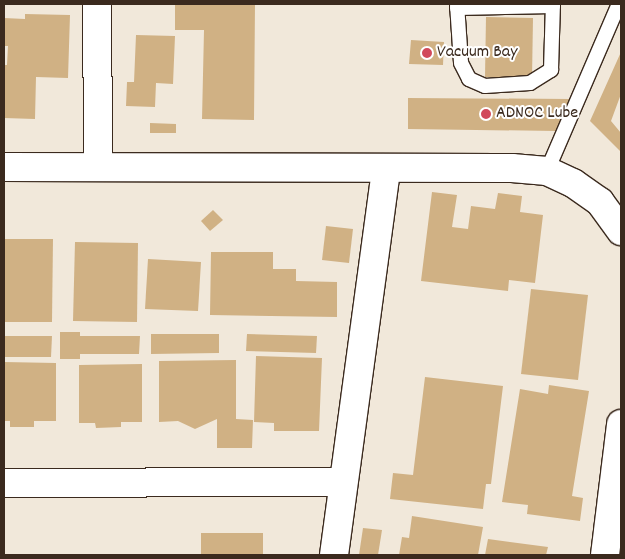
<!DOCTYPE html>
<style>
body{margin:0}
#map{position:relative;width:625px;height:559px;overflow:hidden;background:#f1e8da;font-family:Dekko,sans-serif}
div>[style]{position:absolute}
.building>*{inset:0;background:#d0b184}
.roads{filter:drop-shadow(1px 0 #3b2a1e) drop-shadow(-1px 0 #3b2a1e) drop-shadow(0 1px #3b2a1e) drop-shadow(0 -1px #3b2a1e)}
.service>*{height:14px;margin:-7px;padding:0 7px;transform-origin:7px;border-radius:7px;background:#fff}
.minor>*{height:28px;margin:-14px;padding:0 14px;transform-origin:14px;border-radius:14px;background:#fff}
.dots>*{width:14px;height:14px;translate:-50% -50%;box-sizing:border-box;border:2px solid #fff;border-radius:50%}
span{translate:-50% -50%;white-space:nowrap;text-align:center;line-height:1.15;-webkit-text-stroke:4px #fff;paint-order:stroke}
.poi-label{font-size:18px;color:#3b2a1e}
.left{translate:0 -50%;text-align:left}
.frame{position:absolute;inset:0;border:5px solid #3b2a1e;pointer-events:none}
</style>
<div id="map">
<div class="building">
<i style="clip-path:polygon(175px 4px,255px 4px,254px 120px,202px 119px,204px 30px,175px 30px)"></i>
<i style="clip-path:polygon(25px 14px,70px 15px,68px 78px,36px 77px,35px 119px,4px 118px,4px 65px,7px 65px,8px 46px,4px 46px,4px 18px,25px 19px)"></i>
<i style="clip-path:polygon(486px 17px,533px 18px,532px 78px,485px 77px)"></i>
<i style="clip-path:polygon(136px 35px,175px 36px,173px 84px,156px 83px,155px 107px,126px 106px,127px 82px,134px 82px)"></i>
<i style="clip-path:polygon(411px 40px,444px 42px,443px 65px,409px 64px)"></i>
<i style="clip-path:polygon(621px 52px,621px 94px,611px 121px,621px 133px,621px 152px,590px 121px)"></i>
<i style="clip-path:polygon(408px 98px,570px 99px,556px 131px,408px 129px)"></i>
<i style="clip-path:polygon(150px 123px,176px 124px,176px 133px,150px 133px)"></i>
<i style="clip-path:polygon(432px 192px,457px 195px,452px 227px,468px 229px,471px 206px,495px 209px,498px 193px,522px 196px,520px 212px,543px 215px,535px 283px,509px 280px,508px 291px,421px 281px)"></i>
<i style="clip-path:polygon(213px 210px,223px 220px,210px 231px,201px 221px)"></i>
<i style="clip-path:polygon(326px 226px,353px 229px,349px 263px,322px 260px)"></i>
<i style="clip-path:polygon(4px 239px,53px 239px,52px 322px,4px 322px)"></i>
<i style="clip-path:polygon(75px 242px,138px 243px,137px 322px,73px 321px)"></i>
<i style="clip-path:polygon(211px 252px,273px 252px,273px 269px,296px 269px,296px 281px,337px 282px,337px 317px,210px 315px)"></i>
<i style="clip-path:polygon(148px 259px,201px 262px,198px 311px,145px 309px)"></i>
<i style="clip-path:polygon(531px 289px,588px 295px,578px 380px,521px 374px)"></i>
<i style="clip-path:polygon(60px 332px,80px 332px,80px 336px,140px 336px,139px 354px,80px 354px,80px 359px,60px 359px)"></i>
<i style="clip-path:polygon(151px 334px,219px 334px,219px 353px,151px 354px)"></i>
<i style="clip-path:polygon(247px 334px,317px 336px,316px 353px,246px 351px)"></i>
<i style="clip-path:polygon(4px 336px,52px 336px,51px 357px,4px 357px)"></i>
<i style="clip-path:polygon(256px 356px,322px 358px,319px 431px,274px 431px,274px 423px,254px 422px)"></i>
<i style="clip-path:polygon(236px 360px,236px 419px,253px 420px,252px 448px,217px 448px,217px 419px,195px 429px,178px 421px,159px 422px,159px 361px)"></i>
<i style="clip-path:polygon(4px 362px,56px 363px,56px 421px,34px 421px,34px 427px,10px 427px,10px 421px,4px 421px)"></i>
<i style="clip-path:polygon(142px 364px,142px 422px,121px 422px,121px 427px,96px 428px,95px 423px,79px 423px,79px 365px)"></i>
<i style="clip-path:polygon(425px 377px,503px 386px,491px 484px,486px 484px,483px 509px,390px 499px,393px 473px,413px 475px)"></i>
<i style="clip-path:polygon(549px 385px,589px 391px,572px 496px,583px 498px,580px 521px,527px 514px,528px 505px,502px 502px,520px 389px,548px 394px)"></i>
<i style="clip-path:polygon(412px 516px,483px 527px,478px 555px,399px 555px,402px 537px,409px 538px)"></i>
<i style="clip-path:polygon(363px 528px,382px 530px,378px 555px,359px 555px)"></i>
<i style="clip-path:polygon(201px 533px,263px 533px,263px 555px,201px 555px)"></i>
<i style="clip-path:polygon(488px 539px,548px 547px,546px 555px,485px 555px)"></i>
</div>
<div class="roads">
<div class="service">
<i style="left:457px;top:4px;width:59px;rotate:86.1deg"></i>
<i style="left:461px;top:63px;width:18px;rotate:63deg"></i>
<i style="left:469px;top:79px;width:17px;rotate:24deg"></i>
<i style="left:485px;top:86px;width:45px;rotate:-3.8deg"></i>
<i style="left:530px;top:83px;width:25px;rotate:-32deg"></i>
<i style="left:551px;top:70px;width:66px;rotate:-88.3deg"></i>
<i style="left:457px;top:8px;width:96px;rotate:-1.2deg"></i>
<i style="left:547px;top:171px;width:182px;rotate:-66.7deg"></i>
</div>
<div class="minor">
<i style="left:97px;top:4px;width:163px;rotate:89.6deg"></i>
<i style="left:4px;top:167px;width:508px;rotate:0.11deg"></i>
<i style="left:512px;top:168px;width:35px;rotate:5deg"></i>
<i style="left:547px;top:171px;width:29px;rotate:25deg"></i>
<i style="left:573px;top:183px;width:33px;rotate:35deg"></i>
<i style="left:600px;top:202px;width:36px;rotate:54deg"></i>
<i style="left:4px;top:483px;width:338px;rotate:-0.2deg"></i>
<i style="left:334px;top:555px;width:390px;rotate:-82.3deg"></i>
<i style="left:605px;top:555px;width:132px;rotate:-83deg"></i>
</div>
</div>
<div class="dots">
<i style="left:427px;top:53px;background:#d1495b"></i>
<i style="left:486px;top:114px;background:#d1495b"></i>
</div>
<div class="poi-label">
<span class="left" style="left:437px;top:53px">Vacuum Bay</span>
<span class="left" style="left:496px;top:114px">ADNOC Lube</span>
</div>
<div class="frame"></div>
</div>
